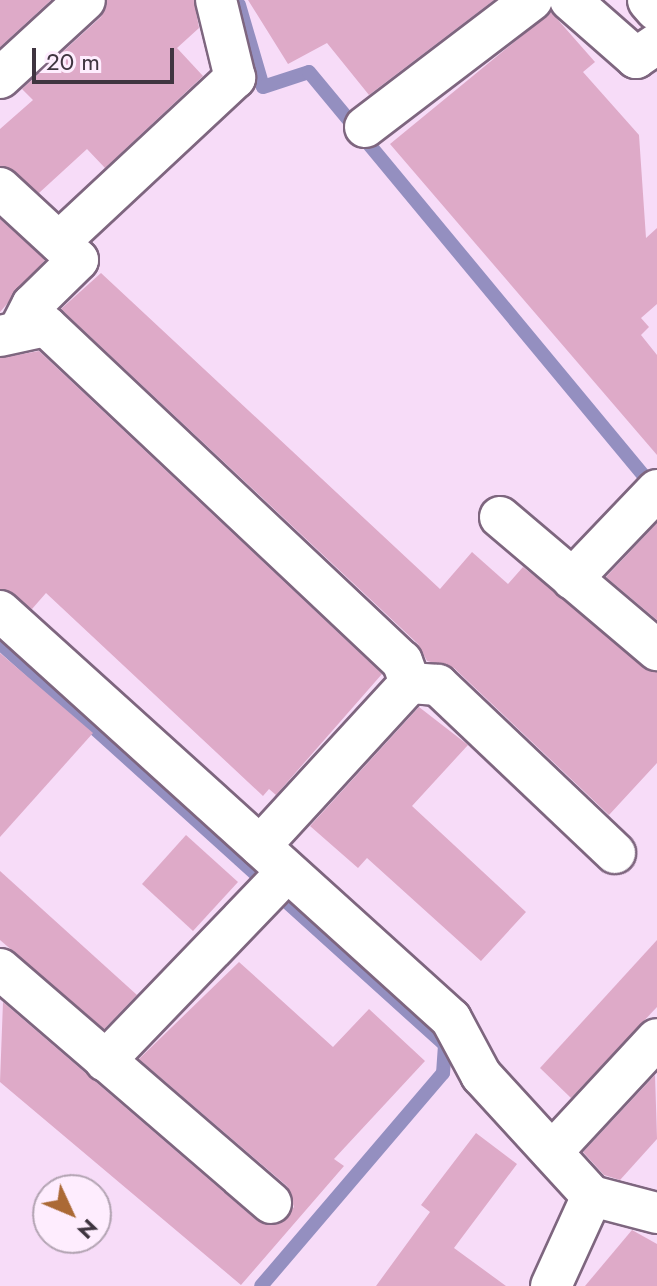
<!DOCTYPE html>
<style>
body{margin:0}
#map{position:relative;width:657px;height:1286px;overflow:hidden;background:#f7dcf8;font-family:Jost,sans-serif}
div>[style]{position:absolute}
.stream>*{height:14px;margin:-7px;padding:0 7px;transform-origin:7px;border-radius:7px;background:#948fc0}
.building>*{inset:0;background:#deaac8}
.roads{filter:drop-shadow(2px 0 #7e667f) drop-shadow(-2px 0 #7e667f) drop-shadow(0 2px #7e667f) drop-shadow(0 -2px #7e667f)}
.street>*{height:40px;margin:-20px;padding:0 20px;transform-origin:20px;border-radius:20px;background:#fff}
.secondary>*{height:44px;margin:-22px;padding:0 22px;transform-origin:22px;border-radius:22px;background:#fff}
span{translate:-50% -50%;white-space:nowrap;text-align:center;line-height:1.15;-webkit-text-stroke:6px #feedfe;paint-order:stroke}
.north{position:absolute;left:32px;top:1174px;width:80px;height:80px;box-sizing:border-box;background:#feedfe;border:2px solid #b2a3b2;border-radius:50%;rotate:134deg;font-size:22px;font-weight:700;line-height:32px;text-align:center;color:#3f3540}
.north::after{content:'';display:block;margin:auto;width:28px;height:36px;background:#ab6935;clip-path:polygon(50% 0,100% 100%,50% 72%,0 100%)}
.scale{position:absolute;left:32px;top:48px;width:142px;height:36px;box-sizing:border-box;border:4px solid #3f3540;border-top:0;padding-left:10px;font-size:24px;line-height:28px;white-space:nowrap;color:#3f3540;-webkit-text-stroke:6px #feedfe;paint-order:stroke}
</style>
<div id="map">
<div class="stream">
<i style="left:239px;top:5px;width:85px;rotate:73.7deg"></i>
<i style="left:263px;top:87px;width:48px;rotate:-18.1deg"></i>
<i style="left:309px;top:72px;width:525px;rotate:50.33deg"></i>
<i style="left:0;top:643px;width:600px;rotate:42.09deg"></i>
<i style="left:445px;top:1045px;width:28px;rotate:94deg"></i>
<i style="left:443px;top:1073px;width:280px;rotate:130.5deg"></i>
</div>
<div class="building">
<i style="clip-path:polygon(0 0,51px 0,0 47px)"></i>
<i style="clip-path:polygon(107px 0,194px 0,199px 28px,177px 48px,203px 76px,105px 168px,87px 149px,39px 193px,0 166px,0 129px,33px 100px,22px 89px,101px 17px)"></i>
<i style="clip-path:polygon(248px 0,494px 0,369px 95px,327px 43px,288px 64px)"></i>
<i style="clip-path:polygon(551px 12px,595px 62px,583px 72px,639px 135px,646px 238px,657px 228px,657px 304px,641px 318px,649px 327px,641px 335px,657px 355px,657px 455px,390px 144px)"></i>
<i style="clip-path:polygon(0 219px,45px 260px,0 312px)"></i>
<i style="clip-path:polygon(101px 273px,440px 589px,472px 552px,508px 584px,523px 567px,657px 672px,657px 763px,609px 815px,454px 668px,427px 661px,418px 644px,61px 309px)"></i>
<i style="clip-path:polygon(39px 351px,382px 674px,276px 795px,269px 789px,263px 796px,46px 593px,32px 609px,0 589px,0 358px)"></i>
<i style="clip-path:polygon(657px 523px,657px 620px,606px 577px)"></i>
<i style="clip-path:polygon(0 653px,93px 733px,0 837px)"></i>
<i style="clip-path:polygon(419px 707px,468px 745px,412px 806px,526px 912px,481px 961px,367px 858px,358px 868px,310px 826px)"></i>
<i style="clip-path:polygon(186px 835px,238px 882px,193px 931px,142px 884px)"></i>
<i style="clip-path:polygon(0 871px,137px 995px,104px 1029px,0 940px)"></i>
<i style="clip-path:polygon(657px 940px,657px 1007px,571px 1098px,540px 1068px)"></i>
<i style="clip-path:polygon(239px 962px,333px 1047px,369px 1009px,425px 1061px,334px 1159px,344px 1166px,241px 1285px,0 1082px,3px 1002px,256px 1220px,279px 1224px,294px 1207px,287px 1186px,139px 1059px)"></i>
<i style="clip-path:polygon(655px 1075px,657px 1139px,620px 1180px,604px 1175px,583px 1152px)"></i>
<i style="clip-path:polygon(476px 1133px,517px 1164px,454px 1248px,506px 1286px,376px 1286px,430px 1212px,421px 1205px)"></i>
<i style="clip-path:polygon(632px 1230px,657px 1244px,657px 1286px,585px 1286px)"></i>
</div>
<div class="roads">
<div class="street">
<i style="left:570px;top:0;width:88px;rotate:41.3deg"></i>
<i style="left:636px;top:58px;width:25px;rotate:-34deg"></i>
<i style="left:0;top:78px;width:115px;rotate:-42.5deg"></i>
<i style="left:365px;top:127px;width:210px;rotate:-37.3deg"></i>
<i style="left:0;top:188px;width:106px;rotate:42.7deg"></i>
<i style="left:78px;top:260px;width:64px;rotate:135.6deg"></i>
<i style="left:32px;top:305px;width:29px;rotate:117deg"></i>
<i style="left:59px;top:242px;width:241px;rotate:-43deg"></i>
<i style="left:235px;top:78px;width:80px;rotate:-103.7deg"></i>
<i style="left:0;top:336px;width:47px;rotate:-12.3deg"></i>
<i style="left:46px;top:326px;width:489px;rotate:43.3deg"></i>
<i style="left:402px;top:661px;width:23px;rotate:70deg"></i>
<i style="left:500px;top:517px;width:206px;rotate:40.3deg"></i>
<i style="left:572px;top:579px;width:123px;rotate:-46.3deg"></i>
<i style="left:0;top:611px;width:608px;rotate:42.13deg"></i>
<i style="left:451px;top:1019px;width:64px;rotate:61.8deg"></i>
<i style="left:481px;top:1075px;width:164px;rotate:47.5deg"></i>
<i style="left:592px;top:1196px;width:67px;rotate:14.7deg"></i>
<i style="left:260px;top:846px;width:222px;rotate:-47.4deg"></i>
<i style="left:410px;top:683px;width:28px;rotate:4deg"></i>
<i style="left:438px;top:685px;width:244px;rotate:43.5deg"></i>
<i style="left:0;top:969px;width:358px;rotate:40.8deg"></i>
<i style="left:105px;top:1061px;width:262px;rotate:-46.1deg"></i>
<i style="left:552px;top:1152px;width:154px;rotate:-47.1deg"></i>
<i style="left:551px;top:1286px;width:99px;rotate:-65.5deg"></i>
</div>
<div class="secondary">
<i style="left:650px;top:0;width:11px;rotate:49deg"></i>
</div>
</div>
<div class="north">N</div>
<div class="scale">20 m</div>
</div>
